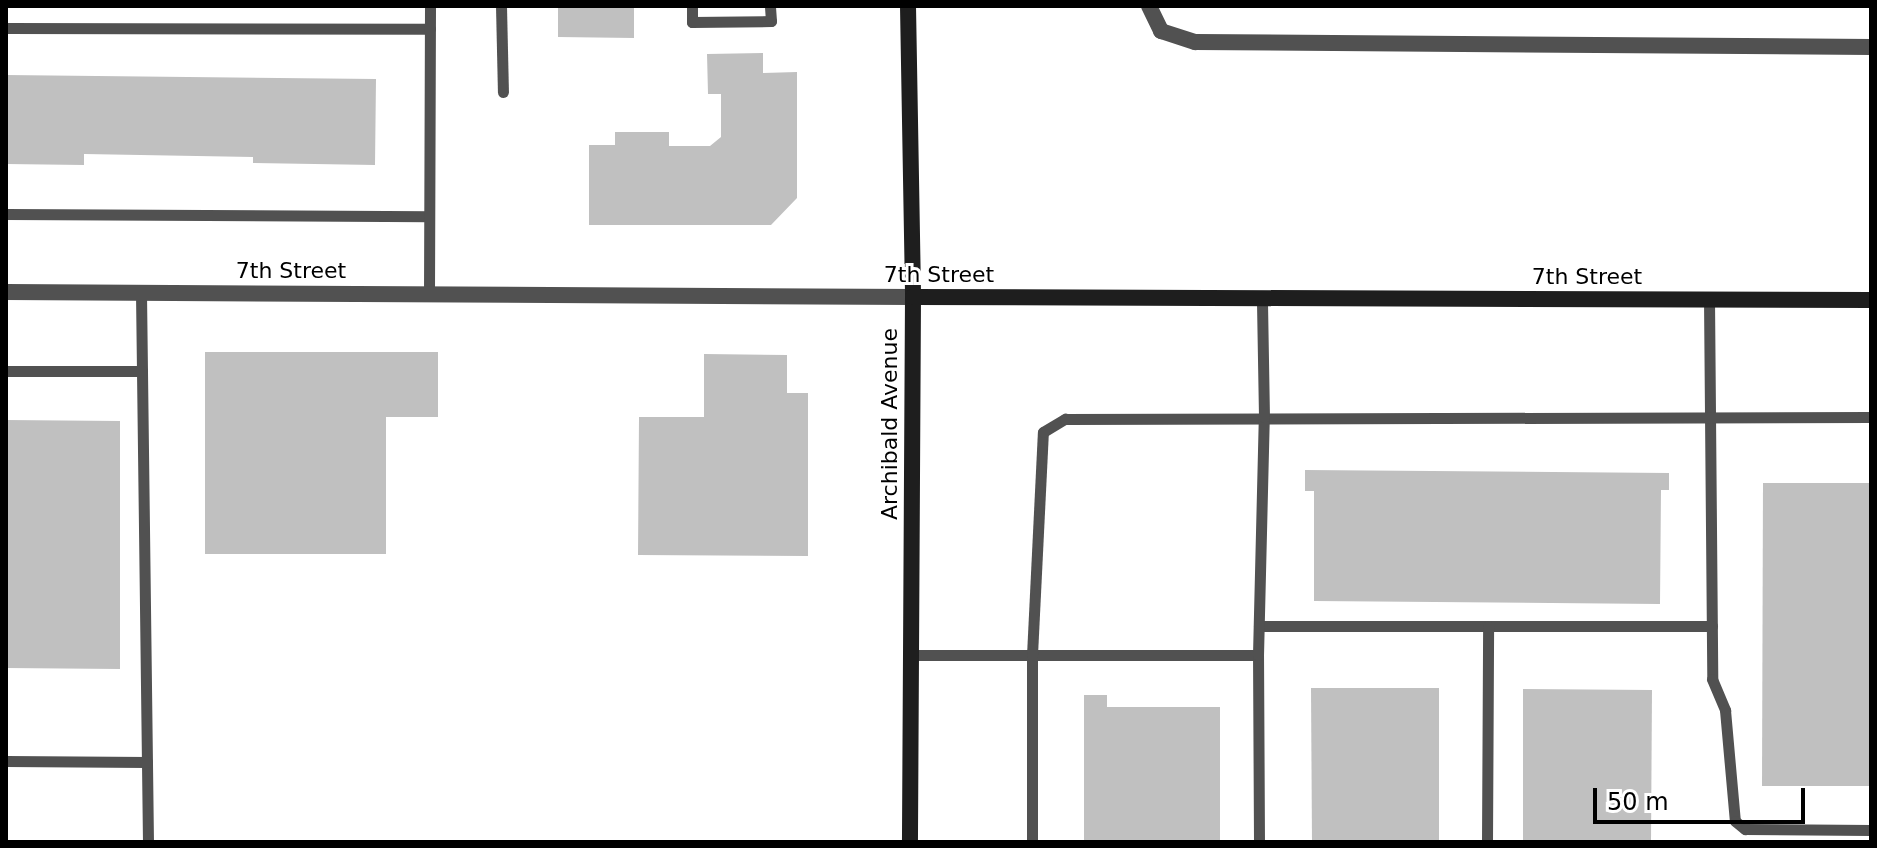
<!DOCTYPE html>
<style>
body{margin:0}
#map{position:relative;width:1877px;height:848px;overflow:hidden;background:#fff;font-family:"DejaVu Sans",sans-serif}
div>[style]{position:absolute}
.building>*{inset:0;background:#c0c0c0}
.lane>*{height:11px;margin:-5.5px;padding:0 5.5px;transform-origin:5.5px;border-radius:5.5px;background:#515151}
.street>*{height:16px;margin:-8px;padding:0 8px;transform-origin:8px;border-radius:8px;background:#515151}
.secondary>*{height:16px;margin:-8px;padding:0 8px;transform-origin:8px;border-radius:8px;background:#1e1e1e}
span{translate:-50% -50%;white-space:nowrap;text-align:center;line-height:1.15;-webkit-text-stroke:6px #fff;paint-order:stroke}
.street-label{font-size:22px;color:#000}
.frame{position:absolute;inset:0;border:8px solid #000;pointer-events:none}
.scale{position:absolute;left:1593px;top:788px;width:212px;height:36px;box-sizing:border-box;border:4px solid #000;border-top:0;padding-left:10px;font-size:24px;line-height:28px;white-space:nowrap;color:#000;-webkit-text-stroke:6px #fff;paint-order:stroke}
</style>
<div id="map">
<div class="building">
<i style="clip-path:polygon(558px 6px,634px 6px,634px 38px,558px 37px)"></i>
<i style="clip-path:polygon(763px 53px,763px 73px,797px 72px,797px 198px,771px 225px,589px 225px,589px 145px,615px 145px,615px 132px,669px 132px,669px 146px,710px 146px,721px 137px,721px 94px,708px 94px,707px 54px)"></i>
<i style="clip-path:polygon(6px 75px,376px 79px,375px 165px,253px 163px,253px 157px,84px 154px,84px 165px,6px 164px)"></i>
<i style="clip-path:polygon(205px 352px,438px 352px,438px 417px,386px 417px,386px 554px,205px 554px)"></i>
<i style="clip-path:polygon(704px 354px,787px 355px,787px 393px,808px 393px,808px 556px,638px 555px,639px 417px,704px 417px)"></i>
<i style="clip-path:polygon(6px 420px,120px 421px,120px 669px,6px 668px)"></i>
<i style="clip-path:polygon(1305px 470px,1669px 473px,1669px 490px,1661px 490px,1660px 604px,1314px 601px,1314px 491px,1305px 491px)"></i>
<i style="clip-path:polygon(1763px 483px,1871px 483px,1871px 786px,1762px 786px)"></i>
<i style="clip-path:polygon(1311px 688px,1439px 688px,1439px 842px,1312px 842px)"></i>
<i style="clip-path:polygon(1523px 689px,1652px 690px,1651px 842px,1523px 842px)"></i>
<i style="clip-path:polygon(1084px 695px,1107px 695px,1107px 707px,1220px 707px,1220px 842px,1084px 842px)"></i>
</div>
<div class="lane">
<i style="left:501px;top:6px;width:86px;rotate:88.7deg"></i>
<i style="left:692px;top:6px;width:16px;rotate:90deg"></i>
<i style="left:692px;top:22px;width:79px;rotate:-0.7deg"></i>
<i style="left:771px;top:21px;width:15px;rotate:-94deg"></i>
<i style="left:6px;top:28px;width:424px;rotate:0.1deg"></i>
<i style="left:6px;top:214px;width:423px;rotate:0.3deg"></i>
<i style="left:141px;top:293px;width:549px;rotate:89.27deg"></i>
<i style="left:429px;top:294px;width:288px;rotate:-89.8deg"></i>
<i style="left:1709px;top:299px;width:380px;rotate:89.5deg"></i>
<i style="left:1712px;top:679px;width:34px;rotate:67deg"></i>
<i style="left:1725px;top:710px;width:111px;rotate:84.9deg"></i>
<i style="left:1735px;top:821px;width:13px;rotate:39deg"></i>
<i style="left:1745px;top:829px;width:126px;rotate:0.5deg"></i>
<i style="left:6px;top:371px;width:136px"></i>
<i style="left:1259px;top:626px;width:453px"></i>
<i style="left:911px;top:655px;width:347px"></i>
<i style="left:6px;top:761px;width:141px;rotate:0.4deg"></i>
<i style="left:1032px;top:842px;width:187px;rotate:-90deg"></i>
<i style="left:1032px;top:655px;width:223px;rotate:-87.2deg"></i>
<i style="left:1043px;top:432px;width:26px;rotate:-31deg"></i>
<i style="left:1065px;top:419px;width:806px;rotate:-0.14deg"></i>
<i style="left:1259px;top:842px;width:187px;rotate:-90.3deg"></i>
<i style="left:1258px;top:655px;width:238px;rotate:-88.6deg"></i>
<i style="left:1264px;top:417px;width:119px;rotate:-91deg"></i>
<i style="left:1487px;top:842px;width:216px;rotate:-89.7deg"></i>
</div>
<div class="street">
<i style="left:1149px;top:6px;width:28px;rotate:64deg"></i>
<i style="left:1161px;top:31px;width:36px;rotate:18deg"></i>
<i style="left:1195px;top:42px;width:676px;rotate:0.42deg"></i>
<i style="left:6px;top:292px;width:907px;rotate:0.32deg"></i>
</div>
<div class="secondary">
<i style="left:908px;top:6px;width:291px;rotate:89deg"></i>
<i style="left:913px;top:297px;width:545px;rotate:90.32deg"></i>
<i style="left:913px;top:297px;width:958px;rotate:0.18deg"></i>
</div>
<div class="street-label">
<span style="left:291px;top:271px">7th Street</span>
<span style="left:939px;top:275px">7th Street</span>
<span style="left:1587px;top:277px">7th Street</span>
<span style="left:890px;top:424px;rotate:-90deg">Archibald Avenue</span>
</div>
<div class="frame"></div>
<div class="scale">50 m</div>
</div>
